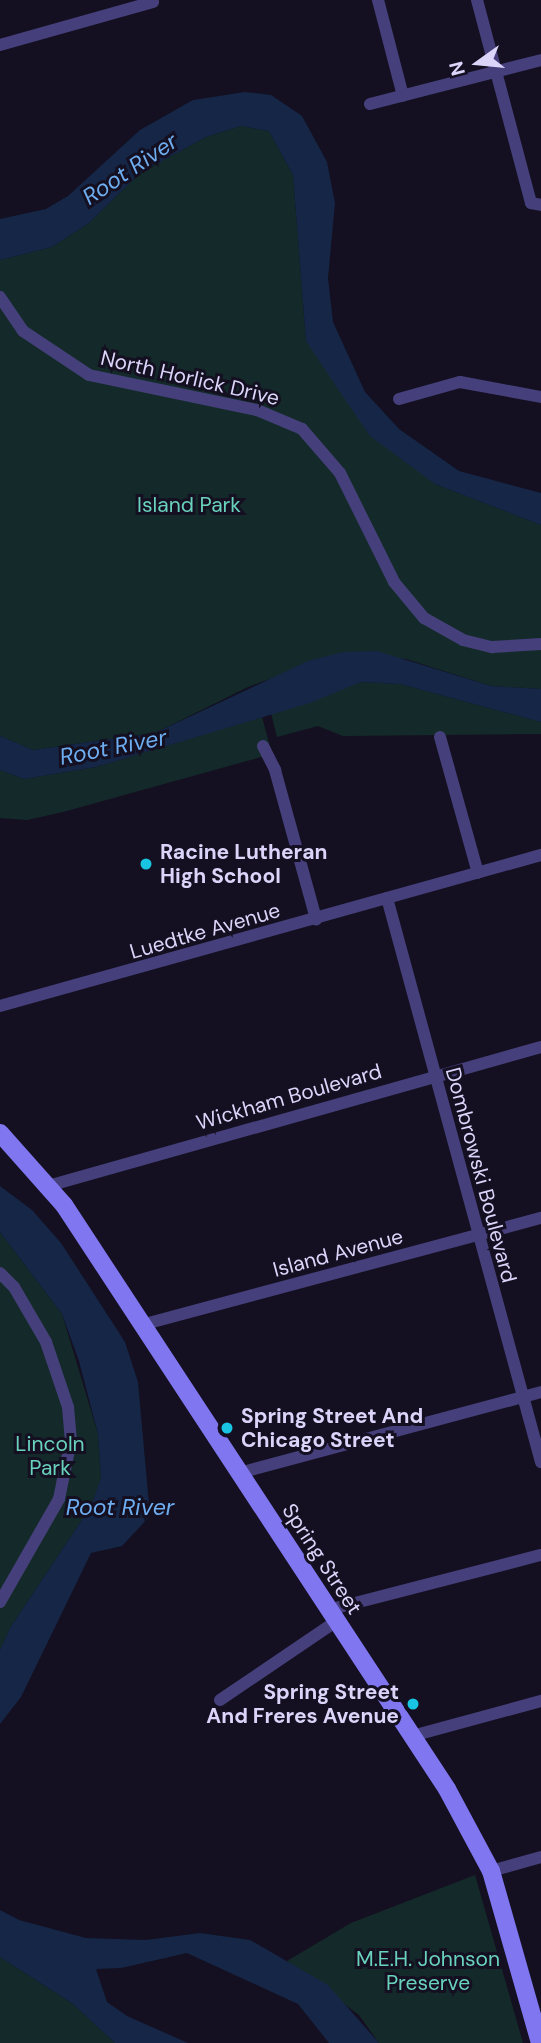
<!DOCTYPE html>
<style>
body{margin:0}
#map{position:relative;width:541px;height:2043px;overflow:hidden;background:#141021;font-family:"DM Sans",sans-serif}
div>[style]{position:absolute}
.green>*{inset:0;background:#142a2a}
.water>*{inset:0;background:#152646}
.street>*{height:12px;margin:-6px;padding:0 6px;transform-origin:6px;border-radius:6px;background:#45407b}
.secondary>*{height:18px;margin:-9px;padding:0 9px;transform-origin:9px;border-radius:9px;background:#7f76f0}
.dots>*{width:19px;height:19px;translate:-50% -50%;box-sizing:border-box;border:4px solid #141021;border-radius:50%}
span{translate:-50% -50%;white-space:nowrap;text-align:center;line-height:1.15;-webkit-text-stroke:6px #141021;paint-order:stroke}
.street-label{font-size:21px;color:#dbd5fa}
.park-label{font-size:21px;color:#69d2bd}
.poi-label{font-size:21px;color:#dbd5fa;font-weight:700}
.left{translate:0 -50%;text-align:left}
.right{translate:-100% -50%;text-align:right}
.water-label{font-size:23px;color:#6eadef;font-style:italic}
.north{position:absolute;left:443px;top:28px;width:70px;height:70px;-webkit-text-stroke:5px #141021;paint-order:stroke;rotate:255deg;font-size:19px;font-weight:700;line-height:28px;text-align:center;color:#dbd5fa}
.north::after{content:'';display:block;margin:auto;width:24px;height:32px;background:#dbd5fa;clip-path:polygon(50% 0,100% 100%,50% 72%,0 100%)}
</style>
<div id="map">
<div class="green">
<i style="clip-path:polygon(241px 126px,269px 131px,293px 175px,306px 341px,435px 484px,541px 525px,541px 689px,491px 686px,406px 659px,343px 652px,248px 687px,155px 733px,33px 750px,0 736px,0 260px,52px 247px,89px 223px,140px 173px,206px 137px)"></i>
<i style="clip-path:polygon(361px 682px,400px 684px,541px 722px,541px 734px,343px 736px,318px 726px,277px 737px,271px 713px)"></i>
<i style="clip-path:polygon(262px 717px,272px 754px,63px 812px,27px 820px,0 818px,0 770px,24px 779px,96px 767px)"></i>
<i style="clip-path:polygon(0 1232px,62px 1314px,98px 1434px,101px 1479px,91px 1506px,10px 1628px,0 1650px)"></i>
<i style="clip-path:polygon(475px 1875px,523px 2043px,379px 2043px,359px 2015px,287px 1961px,351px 1923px)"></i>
<i style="clip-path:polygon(0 1957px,73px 2004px,115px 2043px,0 2043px)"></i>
</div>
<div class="water">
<i style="clip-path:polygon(245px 92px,271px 95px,302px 116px,327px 162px,335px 203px,328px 278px,333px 322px,365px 392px,399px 429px,459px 471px,541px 493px,541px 525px,435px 484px,370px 436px,342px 395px,306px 341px,293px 175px,269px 131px,241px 126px,206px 137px,140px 173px,89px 223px,52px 247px,0 260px,0 219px,46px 209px,68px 196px,140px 130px,193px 100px)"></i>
<i style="clip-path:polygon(377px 651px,491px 686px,541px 689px,541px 722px,400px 684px,361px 682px,310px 703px,96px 767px,24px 779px,0 770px,0 736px,33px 750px,155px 733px,308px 661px,343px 652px)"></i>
<i style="clip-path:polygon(0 1186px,32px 1210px,61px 1243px,125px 1342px,138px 1382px,150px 1516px,122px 1546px,91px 1553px,21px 1697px,0 1724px,0 1650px,10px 1628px,91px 1506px,101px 1478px,98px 1434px,79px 1361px,62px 1314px,0 1232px)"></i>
<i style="clip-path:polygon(0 1910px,19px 1920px,86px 1938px,146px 1940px,200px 1933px,250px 1940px,328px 1985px,379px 2043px,329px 2043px,298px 2004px,187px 1953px,121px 1968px,96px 1969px,107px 2002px,127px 2016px,188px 2043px,115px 2043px,73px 2004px,0 1957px)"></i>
</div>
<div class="street">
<i style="left:378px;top:0;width:99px;rotate:75.4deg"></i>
<i style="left:477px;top:0;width:210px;rotate:75.1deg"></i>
<i style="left:531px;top:203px;width:10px;rotate:11deg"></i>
<i style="left:0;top:45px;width:159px;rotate:-15.7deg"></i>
<i style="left:370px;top:104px;width:177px;rotate:-14.4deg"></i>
<i style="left:0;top:297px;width:41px;rotate:55.9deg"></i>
<i style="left:23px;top:331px;width:79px;rotate:33.7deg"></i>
<i style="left:89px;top:375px;width:172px;rotate:11.8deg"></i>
<i style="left:257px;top:410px;width:49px;rotate:22.9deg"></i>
<i style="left:302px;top:429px;width:58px;rotate:49.2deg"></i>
<i style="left:340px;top:473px;width:122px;rotate:63.6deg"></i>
<i style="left:394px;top:582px;width:47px;rotate:50.2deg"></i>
<i style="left:424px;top:618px;width:45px;rotate:29.4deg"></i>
<i style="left:463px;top:640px;width:30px;rotate:14deg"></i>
<i style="left:492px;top:647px;width:49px;rotate:-3.5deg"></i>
<i style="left:399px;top:399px;width:63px;rotate:-15.6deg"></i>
<i style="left:460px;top:382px;width:82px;rotate:10.5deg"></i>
<i style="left:440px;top:737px;width:141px;rotate:74.4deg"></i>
<i style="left:263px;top:746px;width:27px;rotate:63deg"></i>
<i style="left:275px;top:770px;width:155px;rotate:74.6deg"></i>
<i style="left:387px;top:898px;width:585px;rotate:74.73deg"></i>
<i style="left:0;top:1006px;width:562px;rotate:-15.6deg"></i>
<i style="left:48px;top:1186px;width:512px;rotate:-15.75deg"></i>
<i style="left:0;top:1273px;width:20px;rotate:45deg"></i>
<i style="left:14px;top:1287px;width:64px;rotate:59.8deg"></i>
<i style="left:46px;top:1342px;width:69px;rotate:71.3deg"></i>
<i style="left:68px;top:1407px;width:33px;rotate:85deg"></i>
<i style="left:71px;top:1440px;width:60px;rotate:101.5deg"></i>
<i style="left:59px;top:1499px;width:119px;rotate:119.8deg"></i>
<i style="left:145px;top:1324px;width:410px;rotate:-15deg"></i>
<i style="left:239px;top:1473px;width:313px;rotate:-15deg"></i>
<i style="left:328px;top:1610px;width:220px;rotate:-14.5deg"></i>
<i style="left:220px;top:1700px;width:139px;rotate:-34.1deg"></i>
<i style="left:412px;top:1736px;width:134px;rotate:-15.2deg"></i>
<i style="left:491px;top:1871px;width:52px;rotate:-15.6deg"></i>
</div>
<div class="secondary">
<i style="left:0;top:1133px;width:96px;rotate:48.4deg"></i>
<i style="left:64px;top:1205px;width:698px;rotate:56.74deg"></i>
<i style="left:447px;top:1789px;width:93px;rotate:61.8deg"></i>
<i style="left:491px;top:1871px;width:179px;rotate:74.1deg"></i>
</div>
<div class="dots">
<i style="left:146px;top:864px;background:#19c4e2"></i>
<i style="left:227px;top:1428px;background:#19c4e2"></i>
<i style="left:413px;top:1704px;background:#19c4e2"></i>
</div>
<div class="street-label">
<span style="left:190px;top:378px;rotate:13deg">North Horlick Drive</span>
<span style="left:205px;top:931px;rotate:-16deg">Luedtke Avenue</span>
<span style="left:289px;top:1097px;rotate:-16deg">Wickham Boulevard</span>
<span style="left:481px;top:1175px;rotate:75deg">Dombrowski Boulevard</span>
<span style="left:338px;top:1253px;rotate:-15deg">Island Avenue</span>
<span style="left:322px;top:1559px;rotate:57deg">Spring Street</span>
</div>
<div class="park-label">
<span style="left:189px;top:505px">Island Park</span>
<span style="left:50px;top:1456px">Lincoln<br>Park</span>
<span style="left:428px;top:1971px">M.E.H. Johnson<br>Preserve</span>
</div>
<div class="poi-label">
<span class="left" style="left:160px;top:864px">Racine Lutheran<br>High School</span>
<span class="left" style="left:241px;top:1428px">Spring Street And<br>Chicago Street</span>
<span class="right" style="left:399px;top:1704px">Spring Street<br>And Freres Avenue</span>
</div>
<div class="water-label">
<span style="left:130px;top:169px;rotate:-34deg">Root River</span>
<span style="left:113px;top:747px;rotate:-11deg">Root River</span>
<span style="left:120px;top:1507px">Root River</span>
</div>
<div class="north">N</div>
</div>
